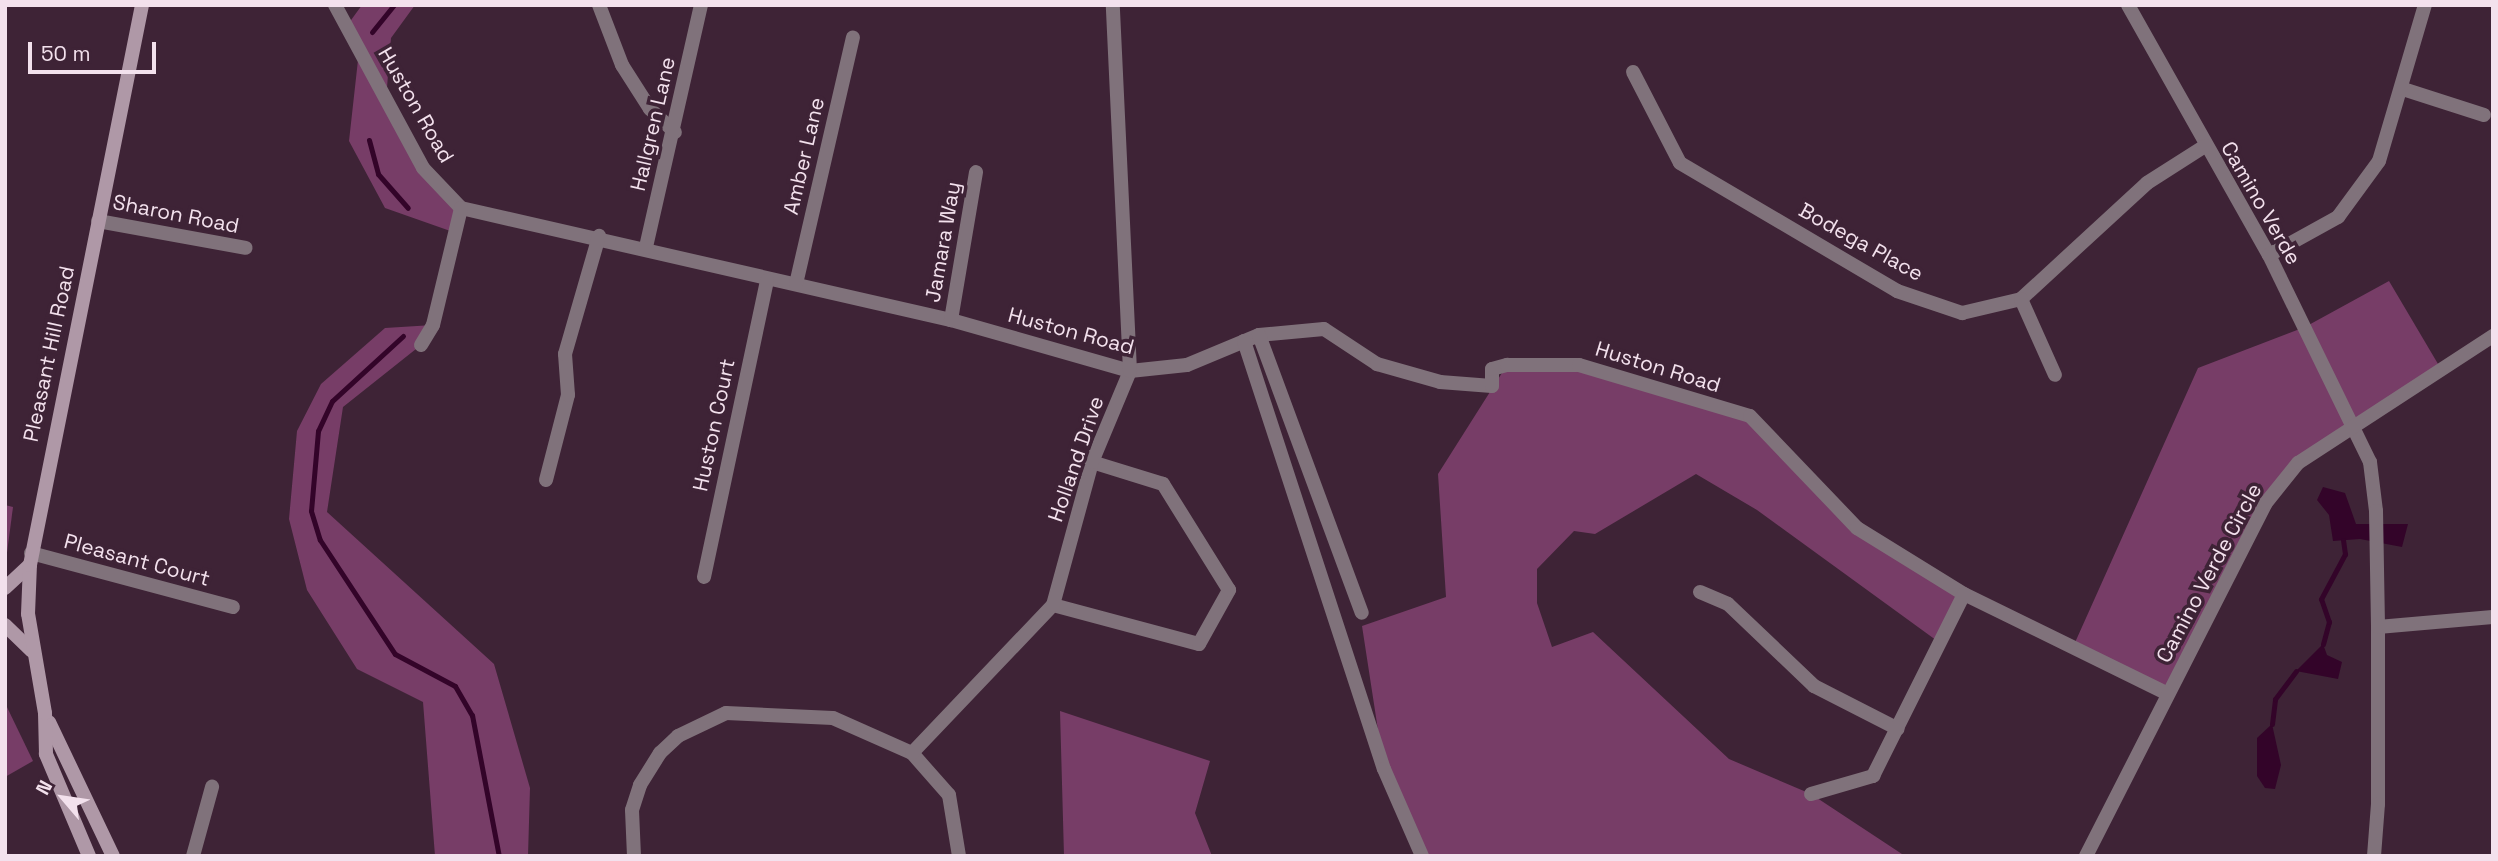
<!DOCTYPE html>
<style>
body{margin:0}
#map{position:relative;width:2498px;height:861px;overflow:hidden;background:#3e2336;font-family:"Space Grotesk",sans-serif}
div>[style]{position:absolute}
.green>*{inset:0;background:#773d67}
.water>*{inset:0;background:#330429}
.stream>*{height:5px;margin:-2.5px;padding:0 2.5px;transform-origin:2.5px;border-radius:2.5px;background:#330429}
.street>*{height:14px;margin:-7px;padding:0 7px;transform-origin:7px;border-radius:7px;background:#80727b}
.secondary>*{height:14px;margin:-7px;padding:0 7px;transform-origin:7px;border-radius:7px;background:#af98a7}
span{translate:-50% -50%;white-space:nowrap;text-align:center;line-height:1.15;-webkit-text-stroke:7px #3e2336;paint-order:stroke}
.street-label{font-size:21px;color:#f3e1ed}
.frame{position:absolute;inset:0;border:7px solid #f3e1ed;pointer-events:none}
.north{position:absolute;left:28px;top:763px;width:70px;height:70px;-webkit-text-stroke:5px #3e2336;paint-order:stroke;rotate:299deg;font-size:19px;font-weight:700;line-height:28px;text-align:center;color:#f3e1ed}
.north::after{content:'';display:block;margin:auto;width:24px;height:32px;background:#f3e1ed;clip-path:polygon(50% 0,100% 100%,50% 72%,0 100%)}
.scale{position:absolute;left:28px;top:42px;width:128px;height:32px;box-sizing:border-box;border:4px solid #f3e1ed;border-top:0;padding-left:9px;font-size:21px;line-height:24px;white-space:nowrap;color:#f3e1ed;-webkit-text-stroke:5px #3e2336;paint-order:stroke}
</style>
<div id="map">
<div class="green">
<i style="clip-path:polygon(362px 5px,415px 5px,391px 38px,386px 100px,423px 168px,461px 208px,456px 233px,385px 208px,349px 141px,359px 51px,346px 27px)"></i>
<i style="clip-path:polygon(2389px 281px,2441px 369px,2298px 463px,2265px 504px,2168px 694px,2073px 647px,2198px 368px,2305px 327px)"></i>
<i style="clip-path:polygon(433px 325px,421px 345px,343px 407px,327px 512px,494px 664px,530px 788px,528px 856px,435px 856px,423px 702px,357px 669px,307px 590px,289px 519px,297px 431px,321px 384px,385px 328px)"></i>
<i style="clip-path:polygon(1507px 365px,1579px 365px,1750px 416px,1857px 528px,1964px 594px,1940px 643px,1757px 510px,1696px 474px,1595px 534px,1574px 531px,1537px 569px,1537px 603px,1552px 647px,1593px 632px,1729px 759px,1811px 794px,1905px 856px,1422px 856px,1384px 769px,1362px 626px,1446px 597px,1438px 474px)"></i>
<i style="clip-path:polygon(5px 505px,13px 507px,5px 568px)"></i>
<i style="clip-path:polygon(5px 703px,33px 761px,5px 777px)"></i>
<i style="clip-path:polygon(1060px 711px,1210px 761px,1195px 813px,1212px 856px,1064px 856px)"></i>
</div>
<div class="water">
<i style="clip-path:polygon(2323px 487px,2345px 493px,2356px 524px,2408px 524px,2402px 547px,2360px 539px,2333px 541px,2329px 515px,2317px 500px)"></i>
<i style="clip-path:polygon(2323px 644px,2327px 655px,2342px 662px,2338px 679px,2296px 671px)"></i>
<i style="clip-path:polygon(2272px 724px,2281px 765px,2275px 789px,2265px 788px,2257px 776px,2257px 738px)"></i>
</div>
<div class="stream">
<i style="left:372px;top:32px;width:35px;rotate:-51deg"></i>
<i style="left:369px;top:140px;width:35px;rotate:75deg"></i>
<i style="left:378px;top:174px;width:45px;rotate:48.6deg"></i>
<i style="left:403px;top:336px;width:96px;rotate:137.5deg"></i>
<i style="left:332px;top:401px;width:33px;rotate:115deg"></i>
<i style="left:318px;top:431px;width:80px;rotate:95deg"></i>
<i style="left:311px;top:511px;width:30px;rotate:73deg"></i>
<i style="left:320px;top:540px;width:136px;rotate:56.7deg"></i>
<i style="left:395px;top:654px;width:68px;rotate:28.1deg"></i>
<i style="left:455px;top:686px;width:34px;rotate:60deg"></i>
<i style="left:472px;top:715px;width:144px;rotate:79.2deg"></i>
<i style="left:2323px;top:644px;width:23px;rotate:-75deg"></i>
<i style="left:2329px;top:622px;width:24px;rotate:-109deg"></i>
<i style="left:2321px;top:599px;width:51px;rotate:-61.9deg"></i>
<i style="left:2345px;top:554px;width:14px;rotate:-98deg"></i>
<i style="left:2272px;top:724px;width:25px;rotate:-83deg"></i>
<i style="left:2275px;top:699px;width:35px;rotate:-53deg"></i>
</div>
<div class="street">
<i style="left:335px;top:5px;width:185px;rotate:61.6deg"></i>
<i style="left:423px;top:168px;width:55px;rotate:46.5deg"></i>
<i style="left:461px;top:208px;width:503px;rotate:12.88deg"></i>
<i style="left:951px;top:320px;width:186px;rotate:15.9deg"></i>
<i style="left:1130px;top:371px;width:57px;rotate:-6deg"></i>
<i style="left:1187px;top:365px;width:78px;rotate:-22.6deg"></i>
<i style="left:1259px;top:335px;width:65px;rotate:-5.3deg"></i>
<i style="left:1324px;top:329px;width:64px;rotate:33.4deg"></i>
<i style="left:1377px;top:364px;width:66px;rotate:15.9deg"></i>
<i style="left:1440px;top:382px;width:52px;rotate:4.4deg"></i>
<i style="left:1492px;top:386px;width:17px;rotate:-90deg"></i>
<i style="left:1492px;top:369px;width:16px;rotate:-15deg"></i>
<i style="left:1507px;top:365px;width:72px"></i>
<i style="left:1579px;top:365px;width:178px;rotate:16.6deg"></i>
<i style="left:1750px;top:416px;width:155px;rotate:46.3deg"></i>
<i style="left:1857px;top:528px;width:126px;rotate:31.7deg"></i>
<i style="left:1964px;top:594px;width:227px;rotate:26.1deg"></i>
<i style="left:599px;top:5px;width:64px;rotate:69deg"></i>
<i style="left:622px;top:65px;width:52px;rotate:57.5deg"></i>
<i style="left:650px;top:109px;width:34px;rotate:43deg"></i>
<i style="left:2128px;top:5px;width:287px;rotate:60.6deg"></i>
<i style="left:2269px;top:255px;width:230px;rotate:64deg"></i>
<i style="left:2370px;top:462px;width:49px;rotate:83deg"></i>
<i style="left:2376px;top:511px;width:116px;rotate:89deg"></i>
<i style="left:2378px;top:627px;width:177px;rotate:90deg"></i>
<i style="left:2378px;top:804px;width:52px;rotate:94.4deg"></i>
<i style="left:1633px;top:72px;width:102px;rotate:62.7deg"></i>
<i style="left:1680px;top:163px;width:252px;rotate:30.5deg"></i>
<i style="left:1897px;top:291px;width:69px;rotate:18.7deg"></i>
<i style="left:1962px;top:313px;width:61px;rotate:-13.3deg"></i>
<i style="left:2021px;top:299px;width:171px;rotate:-42.6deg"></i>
<i style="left:2147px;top:183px;width:69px;rotate:-32.5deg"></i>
<i style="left:2403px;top:89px;width:85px;rotate:17.8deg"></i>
<i style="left:98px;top:221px;width:150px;rotate:10.3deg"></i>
<i style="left:646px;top:247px;width:248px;rotate:-77.2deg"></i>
<i style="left:2269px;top:255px;width:79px;rotate:-28.8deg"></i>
<i style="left:2338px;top:217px;width:69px;rotate:-53.8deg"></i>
<i style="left:2379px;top:161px;width:163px;rotate:-73.6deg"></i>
<i style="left:796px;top:284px;width:253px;rotate:-77deg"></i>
<i style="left:2021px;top:299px;width:83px;rotate:65.9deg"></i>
<i style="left:951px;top:320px;width:150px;rotate:-80.4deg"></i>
<i style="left:1259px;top:335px;width:296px;rotate:69.7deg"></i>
<i style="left:1244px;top:341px;width:450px;rotate:71.9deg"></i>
<i style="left:1384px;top:769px;width:95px;rotate:66.4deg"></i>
<i style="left:421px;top:345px;width:23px;rotate:-59deg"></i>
<i style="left:433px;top:325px;width:120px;rotate:-76.5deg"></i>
<i style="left:546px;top:480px;width:88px;rotate:-75.5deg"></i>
<i style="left:568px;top:395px;width:41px;rotate:-94.2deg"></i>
<i style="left:565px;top:354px;width:123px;rotate:-73.9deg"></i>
<i style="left:31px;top:553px;width:209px;rotate:15deg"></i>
<i style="left:704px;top:577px;width:303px;rotate:-78deg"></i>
<i style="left:1700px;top:592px;width:30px;rotate:23deg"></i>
<i style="left:1728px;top:604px;width:119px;rotate:43.6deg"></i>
<i style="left:1814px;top:686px;width:94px;rotate:27.1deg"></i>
<i style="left:1053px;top:605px;width:151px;rotate:15deg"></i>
<i style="left:1199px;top:644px;width:62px;rotate:-60.9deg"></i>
<i style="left:1229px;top:590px;width:125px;rotate:-121.9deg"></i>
<i style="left:1163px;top:484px;width:74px;rotate:-162.8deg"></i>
<i style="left:2378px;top:627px;width:115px;rotate:-5deg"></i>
<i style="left:1811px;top:794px;width:65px;rotate:-16.2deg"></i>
<i style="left:1873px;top:776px;width:203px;rotate:-63.4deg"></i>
<i style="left:193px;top:856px;width:72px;rotate:-74.6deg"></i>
<i style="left:634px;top:856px;width:46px;rotate:-92.5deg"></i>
<i style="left:632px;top:810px;width:26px;rotate:-72deg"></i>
<i style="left:640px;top:785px;width:38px;rotate:-58deg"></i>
<i style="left:660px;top:753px;width:25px;rotate:-43deg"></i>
<i style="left:678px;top:736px;width:53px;rotate:-25.6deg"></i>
<i style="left:726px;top:713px;width:107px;rotate:2.7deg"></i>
<i style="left:833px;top:718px;width:86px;rotate:23.9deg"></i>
<i style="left:959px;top:856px;width:62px;rotate:-99.3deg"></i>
<i style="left:949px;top:795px;width:56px;rotate:-131.4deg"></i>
<i style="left:912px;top:753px;width:204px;rotate:-46.4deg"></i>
<i style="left:1053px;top:605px;width:148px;rotate:-74.7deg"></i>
<i style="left:1092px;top:462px;width:99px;rotate:-67.3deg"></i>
<i style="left:1130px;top:371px;width:366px;rotate:-92.7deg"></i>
<i style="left:2086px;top:856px;width:395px;rotate:-63deg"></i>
<i style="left:2265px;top:504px;width:53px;rotate:-51.2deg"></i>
<i style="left:2298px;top:463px;width:233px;rotate:-33.1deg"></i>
</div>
<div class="secondary">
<i style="left:5px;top:588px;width:34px;rotate:-43deg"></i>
<i style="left:5px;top:625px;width:37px;rotate:44deg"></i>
<i style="left:49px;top:722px;width:148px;rotate:64.5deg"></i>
<i style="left:89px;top:856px;width:111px;rotate:-112.9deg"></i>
<i style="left:46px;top:754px;width:41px;rotate:-91.4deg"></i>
<i style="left:45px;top:713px;width:100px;rotate:-99.7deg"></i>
<i style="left:28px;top:614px;width:49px;rotate:-87.7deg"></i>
<i style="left:30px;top:565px;width:571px;rotate:-78.69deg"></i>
</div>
<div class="street-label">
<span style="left:416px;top:105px;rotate:60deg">Huston Road</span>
<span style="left:653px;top:124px;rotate:-77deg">Hallgren Lane</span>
<span style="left:804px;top:156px;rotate:-77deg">Amber Lane</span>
<span style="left:2261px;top:203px;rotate:60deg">Camino Verde</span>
<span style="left:176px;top:214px;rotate:11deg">Sharon Road</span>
<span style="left:943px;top:242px;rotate:-80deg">Jamara Way</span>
<span style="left:1861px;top:242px;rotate:29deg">Bodega Place</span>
<span style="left:1071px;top:331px;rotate:15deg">Huston Road</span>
<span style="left:49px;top:354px;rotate:-78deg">Pleasant Hill Road</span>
<span style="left:1658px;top:367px;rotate:17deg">Huston Road</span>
<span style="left:714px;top:425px;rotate:-78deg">Huston Court</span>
<span style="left:1076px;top:459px;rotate:-71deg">Holland Drive</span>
<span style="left:137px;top:560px;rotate:15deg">Pleasant Court</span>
<span style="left:2209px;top:573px;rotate:-62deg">Camino Verde Circle</span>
</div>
<div class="frame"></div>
<div class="north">N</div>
<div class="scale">50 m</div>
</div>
